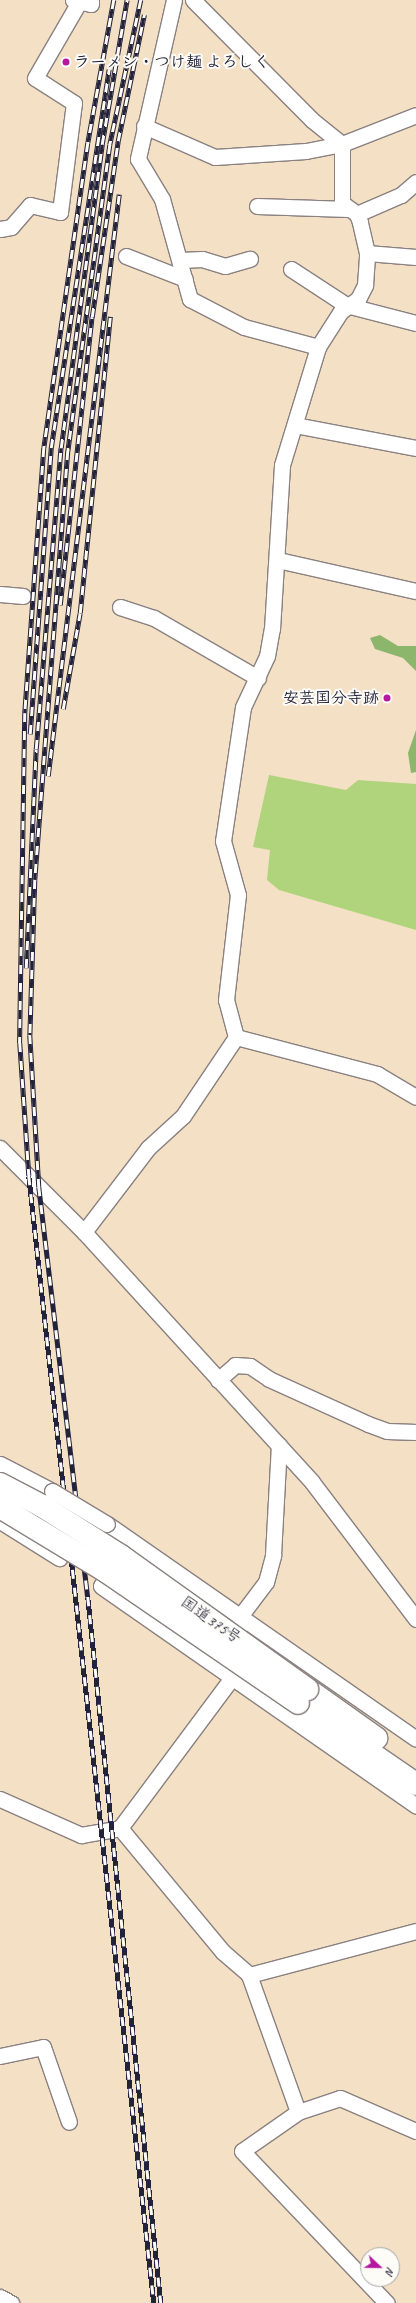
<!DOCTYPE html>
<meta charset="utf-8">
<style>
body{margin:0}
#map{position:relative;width:416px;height:2303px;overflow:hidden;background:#f3e0c5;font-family:Caveat,"Klee One",sans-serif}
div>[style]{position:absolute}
.green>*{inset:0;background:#b0d47c}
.forest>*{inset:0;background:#8cb66c}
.roads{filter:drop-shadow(1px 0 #8a8180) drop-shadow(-1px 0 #8a8180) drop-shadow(0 1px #8a8180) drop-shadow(0 -1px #8a8180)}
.minor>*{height:15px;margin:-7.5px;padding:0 7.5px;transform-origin:7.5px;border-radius:7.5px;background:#fff}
.highway>*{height:22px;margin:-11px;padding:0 11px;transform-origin:11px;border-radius:11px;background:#fff}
.rail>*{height:4.5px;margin-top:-2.25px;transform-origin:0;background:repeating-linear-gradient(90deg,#fdfcf7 0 9px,#22223b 0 18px);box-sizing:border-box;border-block:1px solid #22223b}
.bridges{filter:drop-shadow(1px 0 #8a8180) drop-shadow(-1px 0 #8a8180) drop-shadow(0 1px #8a8180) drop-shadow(0 -1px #8a8180)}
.minor-bridge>*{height:15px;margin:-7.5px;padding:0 7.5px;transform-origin:7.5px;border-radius:7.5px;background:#fff}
.highway-bridge>*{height:22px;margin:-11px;padding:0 11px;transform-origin:11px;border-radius:11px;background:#fff}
.dots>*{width:11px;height:11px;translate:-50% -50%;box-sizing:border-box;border:2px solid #fdfcf7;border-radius:50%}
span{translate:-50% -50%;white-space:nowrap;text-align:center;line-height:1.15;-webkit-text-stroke:4px #fdfcf7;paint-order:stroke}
.poi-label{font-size:16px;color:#22223b;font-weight:700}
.left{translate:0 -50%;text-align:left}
.right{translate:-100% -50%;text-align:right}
.street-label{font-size:16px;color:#22223b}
.north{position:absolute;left:360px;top:2247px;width:40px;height:40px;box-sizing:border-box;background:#fdfcf7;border:1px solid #a5a5ac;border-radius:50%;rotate:112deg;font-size:11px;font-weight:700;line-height:16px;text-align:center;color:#22223b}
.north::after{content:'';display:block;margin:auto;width:14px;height:18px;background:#b5179e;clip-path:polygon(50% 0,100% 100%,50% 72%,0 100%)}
</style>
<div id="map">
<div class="green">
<i style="clip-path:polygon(269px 775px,346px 790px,358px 780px,416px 784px,416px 930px,279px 890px,267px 880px,270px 850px,253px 847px)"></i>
</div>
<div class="forest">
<i style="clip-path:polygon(380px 635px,398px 646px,416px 646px,416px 671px,403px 658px,375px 649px,370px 638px)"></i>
<i style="clip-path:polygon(416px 730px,416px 772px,411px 773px,408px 753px)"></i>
</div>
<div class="roads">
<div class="minor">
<i style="left:73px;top:0;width:18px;rotate:13deg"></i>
<i style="left:91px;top:4px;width:4px;rotate:-90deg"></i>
<i style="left:174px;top:0;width:163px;rotate:102.8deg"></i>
<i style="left:138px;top:159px;width:47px;rotate:59deg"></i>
<i style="left:162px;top:199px;width:104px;rotate:74.4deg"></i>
<i style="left:190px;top:299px;width:61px;rotate:27.4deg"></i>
<i style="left:244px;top:327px;width:77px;rotate:15.1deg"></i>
<i style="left:193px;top:0;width:169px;rotate:45.2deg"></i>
<i style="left:312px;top:120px;width:38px;rotate:39deg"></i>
<i style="left:144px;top:126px;width:77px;rotate:23.6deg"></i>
<i style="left:215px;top:157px;width:91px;rotate:-3.8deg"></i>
<i style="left:306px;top:151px;width:37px;rotate:-11deg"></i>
<i style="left:342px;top:144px;width:79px;rotate:-21.4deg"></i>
<i style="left:257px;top:206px;width:91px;rotate:1.9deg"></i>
<i style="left:357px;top:214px;width:48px;rotate:-23.4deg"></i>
<i style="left:401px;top:195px;width:20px;rotate:-41deg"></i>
<i style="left:0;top:229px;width:11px;rotate:-10deg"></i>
<i style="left:11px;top:227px;width:29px;rotate:-49deg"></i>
<i style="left:30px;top:205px;width:31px;rotate:13deg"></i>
<i style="left:60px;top:212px;width:110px;rotate:-82.7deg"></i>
<i style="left:74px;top:103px;width:46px;rotate:-147.3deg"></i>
<i style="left:35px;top:78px;width:88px;rotate:-59.9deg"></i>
<i style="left:367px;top:253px;width:49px;rotate:4.7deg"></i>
<i style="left:126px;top:256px;width:63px;rotate:21.3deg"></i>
<i style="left:181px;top:260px;width:21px;rotate:-3deg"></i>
<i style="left:202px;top:259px;width:24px;rotate:17deg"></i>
<i style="left:225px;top:266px;width:26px;rotate:-16deg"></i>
<i style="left:291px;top:269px;width:66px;rotate:33.2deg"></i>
<i style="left:346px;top:305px;width:72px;rotate:14.4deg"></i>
<i style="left:295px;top:425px;width:123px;rotate:10.8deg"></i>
<i style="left:278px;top:560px;width:141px;rotate:12.7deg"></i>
<i style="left:0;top:594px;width:23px;rotate:5deg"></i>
<i style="left:120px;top:607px;width:36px;rotate:18deg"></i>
<i style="left:154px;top:618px;width:120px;rotate:30deg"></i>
<i style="left:236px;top:1037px;width:146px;rotate:14.7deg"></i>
<i style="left:377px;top:1074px;width:45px;rotate:30.5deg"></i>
<i style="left:0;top:1148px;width:119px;rotate:45deg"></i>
<i style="left:84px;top:1232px;width:338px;rotate:47.6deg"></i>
<i style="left:312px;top:1482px;width:172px;rotate:52.8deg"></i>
<i style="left:84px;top:1232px;width:106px;rotate:-52.7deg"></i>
<i style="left:148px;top:1148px;width:47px;rotate:-42.4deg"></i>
<i style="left:183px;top:1116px;width:95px;rotate:-56.1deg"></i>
<i style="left:236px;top:1037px;width:38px;rotate:-105deg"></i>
<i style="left:226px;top:1000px;width:106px;rotate:-83.5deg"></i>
<i style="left:238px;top:895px;width:56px;rotate:-105.5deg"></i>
<i style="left:223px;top:841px;width:135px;rotate:-81.5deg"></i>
<i style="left:243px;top:707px;width:56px;rotate:-64.8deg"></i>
<i style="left:267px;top:656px;width:27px;rotate:-80deg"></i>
<i style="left:272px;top:629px;width:164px;rotate:-86.5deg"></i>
<i style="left:282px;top:465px;width:123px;rotate:-73deg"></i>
<i style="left:318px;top:347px;width:43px;rotate:-57.4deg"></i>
<i style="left:341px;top:311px;width:21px;rotate:-35deg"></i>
<i style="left:358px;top:299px;width:16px;rotate:-63deg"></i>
<i style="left:365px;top:285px;width:32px;rotate:-86deg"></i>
<i style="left:367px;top:253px;width:32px;rotate:-103deg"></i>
<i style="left:360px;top:222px;width:9px;rotate:-111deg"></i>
<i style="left:357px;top:214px;width:19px;rotate:-144deg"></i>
<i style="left:342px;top:203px;width:59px;rotate:-90deg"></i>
<i style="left:218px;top:1380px;width:23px;rotate:-41deg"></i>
<i style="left:235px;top:1365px;width:15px;rotate:4deg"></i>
<i style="left:250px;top:1366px;width:23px;rotate:34deg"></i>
<i style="left:269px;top:1379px;width:109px;rotate:24.4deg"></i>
<i style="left:368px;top:1424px;width:20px;rotate:20deg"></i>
<i style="left:387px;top:1431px;width:29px;rotate:2deg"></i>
<i style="left:0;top:1464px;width:59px;rotate:27.4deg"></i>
<i style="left:0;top:1521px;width:70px;rotate:32.1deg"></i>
<i style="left:107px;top:1524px;width:376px;rotate:34.8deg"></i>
<i style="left:131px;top:1543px;width:52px;rotate:124.9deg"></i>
<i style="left:101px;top:1586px;width:384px;rotate:34.9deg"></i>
<i style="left:0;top:1799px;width:89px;rotate:24deg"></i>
<i style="left:81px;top:1835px;width:40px;rotate:-10deg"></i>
<i style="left:120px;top:1828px;width:187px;rotate:-53.3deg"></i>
<i style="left:232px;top:1678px;width:64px;rotate:-81.9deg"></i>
<i style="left:241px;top:1615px;width:41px;rotate:-52.9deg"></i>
<i style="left:266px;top:1582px;width:28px;rotate:-75deg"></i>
<i style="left:273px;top:1555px;width:110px;rotate:-86.9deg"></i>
<i style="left:120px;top:1828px;width:161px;rotate:50.3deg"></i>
<i style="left:223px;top:1952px;width:35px;rotate:41deg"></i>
<i style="left:249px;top:1975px;width:145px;rotate:70.3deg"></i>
<i style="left:298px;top:2112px;width:68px;rotate:145.1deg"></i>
<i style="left:242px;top:2151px;width:210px;rotate:46.4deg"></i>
<i style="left:249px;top:1975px;width:173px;rotate:-14.8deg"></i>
<i style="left:0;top:2056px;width:44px;rotate:-11.8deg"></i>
<i style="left:43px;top:2047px;width:79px;rotate:70.9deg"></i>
<i style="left:298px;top:2112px;width:44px;rotate:-18.4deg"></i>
<i style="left:340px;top:2098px;width:83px;rotate:23.5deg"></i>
<i style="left:0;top:2297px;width:13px;rotate:29deg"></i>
</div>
<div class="highway">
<i style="left:307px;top:1689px;width:85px;rotate:35.4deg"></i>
<i style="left:298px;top:1703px;width:143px;rotate:34.5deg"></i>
</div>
</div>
<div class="rail">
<i style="left:114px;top:0;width:145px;rotate:100.3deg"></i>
<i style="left:88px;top:143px;width:308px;rotate:98.2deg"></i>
<i style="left:44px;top:448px;width:266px;rotate:94.1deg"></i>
<i style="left:25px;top:713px;width:330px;rotate:90.9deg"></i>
<i style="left:20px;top:1043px;width:133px;rotate:86.1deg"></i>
<i style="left:29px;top:1176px;width:1134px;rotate:83.67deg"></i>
<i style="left:141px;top:0;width:148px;rotate:102.1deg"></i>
<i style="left:110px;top:145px;width:309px;rotate:97.8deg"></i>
<i style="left:68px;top:451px;width:430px;rotate:94.4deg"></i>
<i style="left:35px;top:880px;width:155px;rotate:91.8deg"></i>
<i style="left:30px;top:1035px;width:152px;rotate:86.6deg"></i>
<i style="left:39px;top:1187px;width:413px;rotate:83.2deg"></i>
<i style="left:88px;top:1597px;width:710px;rotate:84.1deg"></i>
<i style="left:60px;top:605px;width:290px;rotate:-83.7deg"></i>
<i style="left:92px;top:317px;width:178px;rotate:-81.6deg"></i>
<i style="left:118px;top:141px;width:129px;rotate:-78.3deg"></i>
<i style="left:63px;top:709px;width:97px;rotate:-80deg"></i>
<i style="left:80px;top:613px;width:298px;rotate:-84.2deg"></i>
<i style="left:30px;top:734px;width:287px;rotate:-85.8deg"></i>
<i style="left:51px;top:448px;width:383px;rotate:-81.3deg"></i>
<i style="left:48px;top:776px;width:586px;rotate:-83.04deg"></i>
<i style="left:26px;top:968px;width:219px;rotate:-87.4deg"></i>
<i style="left:36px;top:749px;width:302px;rotate:-85.3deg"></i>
<i style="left:61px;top:448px;width:307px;rotate:-82.3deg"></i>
<i style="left:102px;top:144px;width:146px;rotate:-80.2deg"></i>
</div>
<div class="bridges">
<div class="minor-bridge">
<i style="left:52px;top:1491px;width:64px;rotate:31deg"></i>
</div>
<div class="highway-bridge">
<i style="left:0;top:1484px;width:47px;rotate:27.6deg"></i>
<i style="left:42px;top:1506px;width:93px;rotate:32.3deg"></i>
<i style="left:121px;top:1556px;width:229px;rotate:35.6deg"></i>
<i style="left:0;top:1507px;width:122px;rotate:31.2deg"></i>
<i style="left:104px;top:1570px;width:235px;rotate:34.4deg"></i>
</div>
</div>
<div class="dots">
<i style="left:66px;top:62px;background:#b5179e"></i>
<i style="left:387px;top:698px;background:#b5179e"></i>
</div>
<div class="poi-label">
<span class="left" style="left:74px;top:62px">ラーメン・つけ麺 よろしく</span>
<span class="right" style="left:379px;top:698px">安芸国分寺跡</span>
</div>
<div class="street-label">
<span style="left:211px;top:1620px;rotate:35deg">国道375号</span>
</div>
<div class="north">N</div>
</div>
